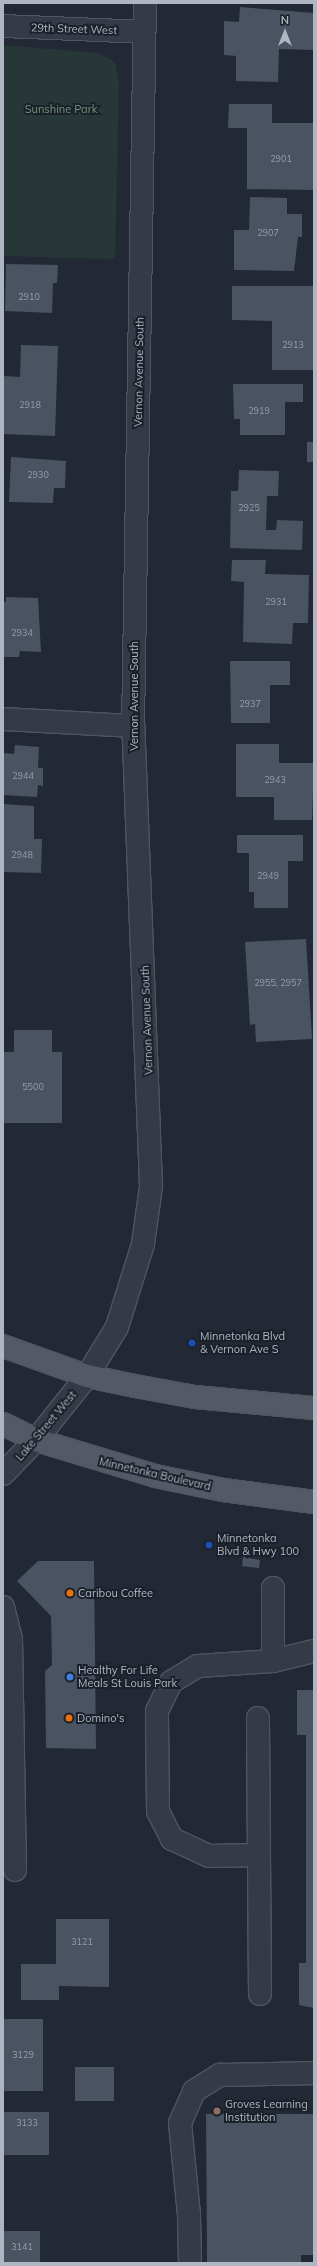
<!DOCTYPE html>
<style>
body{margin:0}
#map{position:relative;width:317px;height:2266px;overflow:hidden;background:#222935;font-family:Mulish,sans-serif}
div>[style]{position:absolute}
.green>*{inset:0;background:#273738}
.building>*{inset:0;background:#4a5361}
.roads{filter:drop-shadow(1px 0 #4f5660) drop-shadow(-1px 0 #4f5660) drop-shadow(0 1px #4f5660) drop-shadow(0 -1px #4f5660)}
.minor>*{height:22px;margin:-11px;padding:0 11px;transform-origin:11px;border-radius:11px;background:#353b46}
.major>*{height:22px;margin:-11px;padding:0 11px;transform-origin:11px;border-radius:11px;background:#535a66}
.dots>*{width:11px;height:11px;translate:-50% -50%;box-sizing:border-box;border:2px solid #1b212a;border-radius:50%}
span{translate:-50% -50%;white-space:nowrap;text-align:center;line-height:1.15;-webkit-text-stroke:4px #1b212a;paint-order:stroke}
.number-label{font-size:9px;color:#969daa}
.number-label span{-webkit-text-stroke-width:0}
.street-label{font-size:11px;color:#afb6c2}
.park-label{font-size:11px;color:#70967a}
.poi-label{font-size:11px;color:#afb6c2}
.left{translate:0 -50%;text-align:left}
.frame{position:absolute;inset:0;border:4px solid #afb6c2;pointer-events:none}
.north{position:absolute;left:265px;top:12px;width:40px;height:40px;-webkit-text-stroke:3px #1b212a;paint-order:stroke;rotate:0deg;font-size:11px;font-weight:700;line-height:16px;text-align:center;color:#afb6c2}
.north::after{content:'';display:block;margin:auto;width:14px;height:18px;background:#afb6c2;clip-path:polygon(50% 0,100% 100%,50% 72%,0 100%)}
</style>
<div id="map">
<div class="green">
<i style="clip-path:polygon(3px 45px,98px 53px,115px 62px,119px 82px,115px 259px,3px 256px)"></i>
</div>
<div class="building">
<i style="clip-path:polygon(240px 7px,314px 13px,314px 50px,279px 49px,278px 82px,236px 81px,236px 56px,224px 55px,224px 21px,239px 22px)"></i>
<i style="clip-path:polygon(229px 104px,272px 104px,272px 123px,314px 123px,314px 190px,247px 189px,247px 128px,228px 128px)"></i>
<i style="clip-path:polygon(250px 197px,287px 198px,287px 214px,302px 214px,302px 237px,298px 237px,294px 271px,234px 270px,234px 230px,249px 230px)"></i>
<i style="clip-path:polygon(6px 264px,58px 265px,57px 283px,53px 283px,52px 313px,5px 311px)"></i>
<i style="clip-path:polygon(232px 286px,314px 286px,314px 370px,272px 370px,272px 321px,232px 320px)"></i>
<i style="clip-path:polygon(21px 345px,58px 346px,55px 436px,3px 434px,3px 376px,20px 377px)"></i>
<i style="clip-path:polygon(233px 384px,303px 384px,303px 402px,285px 402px,285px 435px,240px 435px,240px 419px,234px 419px)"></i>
<i style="clip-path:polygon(307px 442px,314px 442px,314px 462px,307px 462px)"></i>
<i style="clip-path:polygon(11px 457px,66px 461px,65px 488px,54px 488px,53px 503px,9px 502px)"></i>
<i style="clip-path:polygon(239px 470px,279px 471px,278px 496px,267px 496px,266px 530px,276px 530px,277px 520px,303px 521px,302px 550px,230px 548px,231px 491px,238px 491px)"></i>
<i style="clip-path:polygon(232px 560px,266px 560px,265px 574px,309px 575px,308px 623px,293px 623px,292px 644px,243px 642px,244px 582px,231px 581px)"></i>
<i style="clip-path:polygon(6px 597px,38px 598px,41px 652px,20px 651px,19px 657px,3px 657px,3px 602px,6px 602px)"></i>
<i style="clip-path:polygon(230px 661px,290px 661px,290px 685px,270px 685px,270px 723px,231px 723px)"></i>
<i style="clip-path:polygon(236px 744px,279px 744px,279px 763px,314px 763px,312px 820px,274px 820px,274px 797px,236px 797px)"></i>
<i style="clip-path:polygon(15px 745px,39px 747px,38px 768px,43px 768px,43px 786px,38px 785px,37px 797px,3px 795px,3px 753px,14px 754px)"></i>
<i style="clip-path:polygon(3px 804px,34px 806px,34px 839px,42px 839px,41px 873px,3px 872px)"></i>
<i style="clip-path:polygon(237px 835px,303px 835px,303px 861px,288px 861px,288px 908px,254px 908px,254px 892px,249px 892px,249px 853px,237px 853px)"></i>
<i style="clip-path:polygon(306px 939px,312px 1039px,256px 1042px,255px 1024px,250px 1025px,245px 942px)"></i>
<i style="clip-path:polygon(14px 1030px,52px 1030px,52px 1052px,62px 1052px,62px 1123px,3px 1123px,3px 1052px,14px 1052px)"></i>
<i style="clip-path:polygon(243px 1557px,260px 1560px,259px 1568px,242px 1566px)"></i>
<i style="clip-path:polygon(38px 1561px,94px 1561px,96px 1749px,46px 1748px,45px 1671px,52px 1665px,51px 1616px,17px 1581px)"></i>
<i style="clip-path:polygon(297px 1690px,314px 1690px,314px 2008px,299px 2005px,299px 1963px,306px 1963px,306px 1735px,297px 1735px)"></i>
<i style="clip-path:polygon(56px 1919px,109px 1919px,109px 1987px,59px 1986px,59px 2000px,21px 2000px,21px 1964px,56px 1964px)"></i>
<i style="clip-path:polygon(3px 2019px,43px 2019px,43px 2091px,3px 2091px)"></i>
<i style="clip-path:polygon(75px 2067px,114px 2067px,114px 2101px,75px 2101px)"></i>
<i style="clip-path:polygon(4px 2112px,49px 2112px,49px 2155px,3px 2155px)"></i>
<i style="clip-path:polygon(206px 2114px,314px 2114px,314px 2255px,301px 2255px,301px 2263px,207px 2263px)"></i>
<i style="clip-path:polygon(3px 2231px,40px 2231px,40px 2263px,3px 2263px)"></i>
</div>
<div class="roads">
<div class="minor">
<i style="left:3px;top:26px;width:141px;rotate:2.4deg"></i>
<i style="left:3px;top:719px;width:130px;rotate:3.1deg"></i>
<i style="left:3px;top:1474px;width:47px;rotate:-45.9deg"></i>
<i style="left:36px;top:1440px;width:82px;rotate:-51.4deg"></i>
<i style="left:87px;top:1376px;width:57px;rotate:-58.5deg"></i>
<i style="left:117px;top:1327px;width:87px;rotate:-72.6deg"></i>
<i style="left:143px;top:1244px;width:59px;rotate:-82.1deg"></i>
<i style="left:151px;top:1186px;width:460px;rotate:-92.2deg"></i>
<i style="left:133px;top:726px;width:723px;rotate:-89.05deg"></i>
<i style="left:3px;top:1607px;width:33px;rotate:76deg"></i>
<i style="left:11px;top:1639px;width:231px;rotate:89deg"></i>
<i style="left:273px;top:1661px;width:73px;rotate:-90deg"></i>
<i style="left:258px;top:1718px;width:137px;rotate:89.6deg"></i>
<i style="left:259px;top:1855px;width:50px;rotate:178.9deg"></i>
<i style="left:209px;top:1856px;width:41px;rotate:-155.3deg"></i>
<i style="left:172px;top:1839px;width:30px;rotate:-117deg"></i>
<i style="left:158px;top:1812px;width:101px;rotate:-90.6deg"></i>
<i style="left:157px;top:1711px;width:32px;rotate:-64deg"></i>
<i style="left:171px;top:1682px;width:31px;rotate:-31deg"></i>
<i style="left:198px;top:1666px;width:75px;rotate:-3.8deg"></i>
<i style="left:273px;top:1661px;width:42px;rotate:-13.7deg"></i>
<i style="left:259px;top:1855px;width:139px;rotate:89.6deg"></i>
<i style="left:190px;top:2263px;width:48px;rotate:-91.2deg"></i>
<i style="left:189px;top:2215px;width:92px;rotate:-95.6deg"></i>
<i style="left:180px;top:2123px;width:35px;rotate:-66deg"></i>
<i style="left:194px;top:2091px;width:31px;rotate:-32deg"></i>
<i style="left:220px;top:2075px;width:94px;rotate:-1.2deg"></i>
</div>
<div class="major">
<i style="left:3px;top:1346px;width:89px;rotate:19.7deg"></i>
<i style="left:87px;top:1376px;width:49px;rotate:11.8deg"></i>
<i style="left:135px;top:1386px;width:61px;rotate:10.4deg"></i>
<i style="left:195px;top:1397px;width:120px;rotate:5.3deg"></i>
<i style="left:3px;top:1424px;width:37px;rotate:26deg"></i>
<i style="left:36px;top:1440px;width:124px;rotate:16.8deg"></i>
<i style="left:155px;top:1476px;width:69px;rotate:11.6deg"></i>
<i style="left:223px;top:1490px;width:92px;rotate:7.5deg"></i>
</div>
</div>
<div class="dots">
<i style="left:192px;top:1343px;background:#1a4fb4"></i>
<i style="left:209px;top:1545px;background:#1a4fb4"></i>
<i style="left:70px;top:1593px;background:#e8710a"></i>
<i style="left:70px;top:1677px;background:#3f7fe0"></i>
<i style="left:69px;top:1718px;background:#e8710a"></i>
<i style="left:217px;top:2111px;background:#8d6e63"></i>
</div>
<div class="number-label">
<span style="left:281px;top:159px">2901</span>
<span style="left:268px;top:233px">2907</span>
<span style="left:29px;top:297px">2910</span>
<span style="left:293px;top:345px">2913</span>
<span style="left:30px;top:405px">2918</span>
<span style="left:259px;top:411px">2919</span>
<span style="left:38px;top:475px">2930</span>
<span style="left:249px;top:508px">2925</span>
<span style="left:276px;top:602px">2931</span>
<span style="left:22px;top:633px">2934</span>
<span style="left:250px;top:704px">2937</span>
<span style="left:23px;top:776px">2944</span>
<span style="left:275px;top:780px">2943</span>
<span style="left:22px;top:855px">2948</span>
<span style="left:268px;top:876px">2949</span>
<span style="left:278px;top:983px">2955, 2957</span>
<span style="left:33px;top:1087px">5500</span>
<span style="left:82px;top:1942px">3121</span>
<span style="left:23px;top:2055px">3129</span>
<span style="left:27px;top:2123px">3133</span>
<span style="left:22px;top:2247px">3141</span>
</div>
<div class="street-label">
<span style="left:74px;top:29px;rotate:2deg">29th Street West</span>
<span style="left:139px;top:372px;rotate:-89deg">Vernon Avenue South</span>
<span style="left:134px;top:696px;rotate:-90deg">Vernon Avenue South</span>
<span style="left:147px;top:1020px;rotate:-92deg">Vernon Avenue South</span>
<span style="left:46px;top:1426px;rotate:-50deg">Lake Street West</span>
<span style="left:155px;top:1474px;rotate:13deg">Minnetonka Boulevard</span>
</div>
<div class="park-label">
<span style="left:61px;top:109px">Sunshine Park</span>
</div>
<div class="poi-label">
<span class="left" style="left:200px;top:1343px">Minnetonka Blvd<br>&amp; Vernon Ave S</span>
<span class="left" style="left:217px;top:1545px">Minnetonka<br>Blvd &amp; Hwy 100</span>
<span class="left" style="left:78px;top:1593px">Caribou Coffee</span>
<span class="left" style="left:78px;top:1677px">Healthy For Life<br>Meals St Louis Park</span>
<span class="left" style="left:77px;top:1718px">Domino's</span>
<span class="left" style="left:225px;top:2111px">Groves Learning<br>Institution</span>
</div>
<div class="frame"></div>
<div class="north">N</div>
</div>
